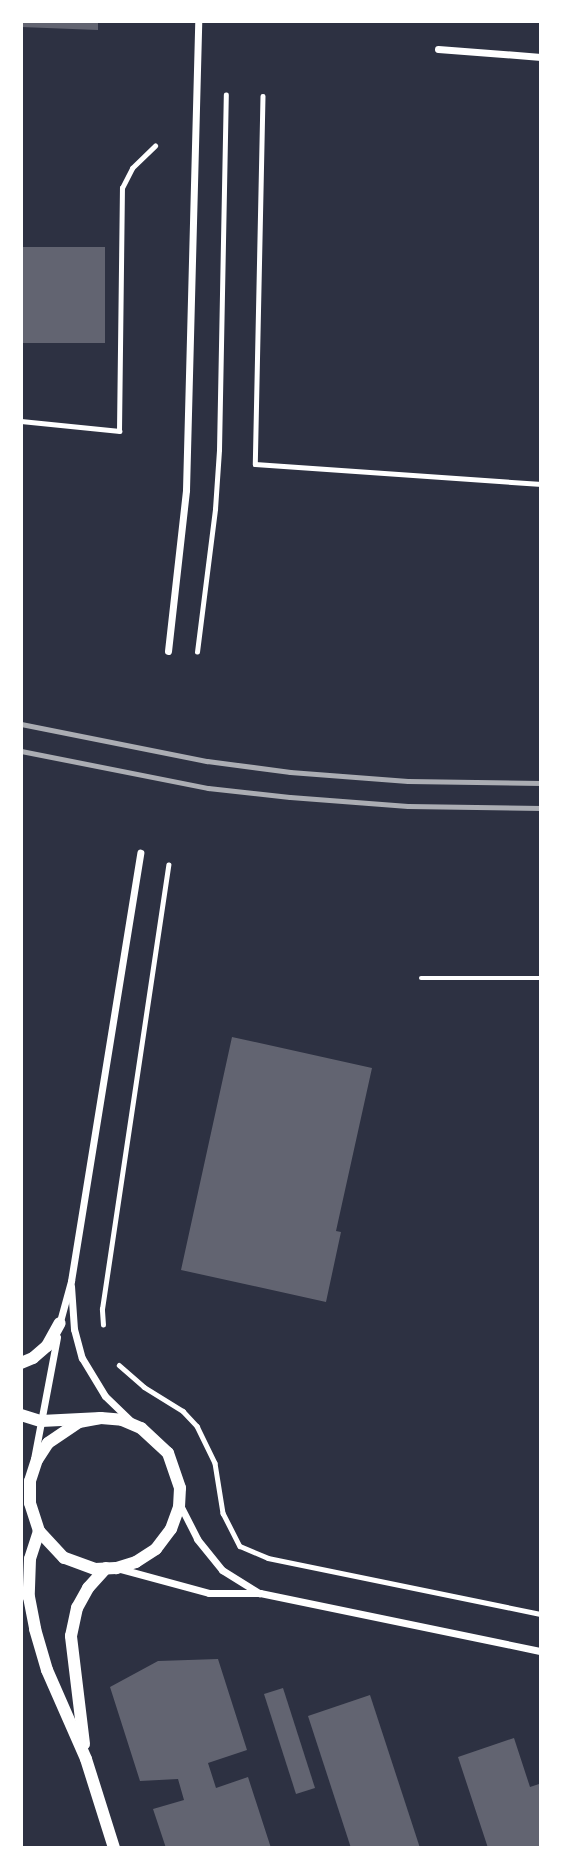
<!DOCTYPE html>
<style>
body{margin:0}
#map{position:relative;width:562px;height:1869px;overflow:hidden;background:#2d3142;font-family:"Nunito Sans",sans-serif}
div>[style]{position:absolute}
.building>*{inset:0;background:#626471}
.path>*{height:4.5px;margin:-2.25px;padding:0 2.25px;transform-origin:2.25px;border-radius:2.25px;background:#fff}
.minor>*{height:7px;margin:-3.5px;padding:0 3.5px;transform-origin:3.5px;border-radius:3.5px;background:#fff}
.tertiary>*{height:12px;margin:-6px;padding:0 6px;transform-origin:6px;border-radius:6px;background:#fff}
.rail>*{height:5px;margin:-2.5px;padding:0 2.5px;transform-origin:2.5px;border-radius:2.5px;background:#abadb3}
span{translate:-50% -50%;white-space:nowrap;text-align:center;line-height:1.15;-webkit-text-stroke:5px #fff;paint-order:stroke}
.frame{position:absolute;inset:0;border:23px solid #fff;pointer-events:none}
</style>
<div id="map">
<div class="building">
<i style="clip-path:polygon(21px 21px,98px 21px,98px 30px,21px 27px)"></i>
<i style="clip-path:polygon(21px 247px,105px 247px,105px 343px,21px 343px)"></i>
<i style="clip-path:polygon(232px 1037px,372px 1068px,336px 1231px,341px 1232px,326px 1302px,181px 1270px)"></i>
<i style="clip-path:polygon(218px 1659px,247px 1750px,208px 1763px,216px 1788px,248px 1777px,271px 1848px,166px 1848px,153px 1809px,184px 1800px,178px 1779px,140px 1781px,110px 1687px,158px 1661px)"></i>
<i style="clip-path:polygon(283px 1688px,315px 1788px,296px 1794px,264px 1694px)"></i>
<i style="clip-path:polygon(370px 1695px,420px 1848px,351px 1848px,308px 1716px)"></i>
<i style="clip-path:polygon(514px 1738px,530px 1787px,539px 1784px,541px 1790px,541px 1848px,488px 1848px,458px 1757px)"></i>
</div>
<div class="path">
<i style="left:263px;top:96px;width:368px;rotate:91.2deg"></i>
<i style="left:255px;top:464px;width:287px;rotate:4deg"></i>
<i style="left:21px;top:421px;width:99px;rotate:5.8deg"></i>
<i style="left:119px;top:431px;width:243px;rotate:-89.3deg"></i>
<i style="left:122px;top:188px;width:22px;rotate:-63deg"></i>
<i style="left:132px;top:168px;width:32px;rotate:-44deg"></i>
<i style="left:197px;top:652px;width:144px;rotate:-82.8deg"></i>
<i style="left:215px;top:509px;width:59px;rotate:-86.1deg"></i>
<i style="left:219px;top:450px;width:355px;rotate:-88.9deg"></i>
<i style="left:421px;top:978px;width:120px"></i>
<i style="left:103px;top:1325px;width:16px;rotate:-94deg"></i>
<i style="left:102px;top:1309px;width:449px;rotate:-81.5deg"></i>
<i style="left:119px;top:1365px;width:33px;rotate:41deg"></i>
<i style="left:144px;top:1387px;width:46px;rotate:31.6deg"></i>
<i style="left:183px;top:1411px;width:21px;rotate:47deg"></i>
<i style="left:197px;top:1426px;width:41px;rotate:64.1deg"></i>
<i style="left:215px;top:1463px;width:51px;rotate:80.9deg"></i>
<i style="left:223px;top:1513px;width:37px;rotate:63deg"></i>
<i style="left:240px;top:1546px;width:30px;rotate:23deg"></i>
<i style="left:268px;top:1558px;width:279px;rotate:11.6deg"></i>
</div>
<div class="minor">
<i style="left:438px;top:49px;width:103px;rotate:4.4deg"></i>
<i style="left:168px;top:651px;width:162px;rotate:-83.6deg"></i>
<i style="left:186px;top:490px;width:469px;rotate:-88.5deg"></i>
<i style="left:71px;top:1286px;width:43px;rotate:86deg"></i>
<i style="left:74px;top:1329px;width:30px;rotate:75deg"></i>
<i style="left:82px;top:1358px;width:44px;rotate:58.8deg"></i>
<i style="left:105px;top:1396px;width:35px;rotate:44deg"></i>
<i style="left:59px;top:1325px;width:46px;rotate:-74.7deg"></i>
<i style="left:71px;top:1281px;width:434px;rotate:-80.8deg"></i>
<i style="left:34px;top:1459px;width:124px;rotate:-79.3deg"></i>
<i style="left:180px;top:1505px;width:38px;rotate:63deg"></i>
<i style="left:197px;top:1539px;width:40px;rotate:51deg"></i>
<i style="left:222px;top:1570px;width:44px;rotate:31.9deg"></i>
<i style="left:117px;top:1568px;width:95px;rotate:15.2deg"></i>
<i style="left:209px;top:1593px;width:51px"></i>
<i style="left:260px;top:1593px;width:287px;rotate:11.7deg"></i>
</div>
<div class="tertiary">
<i style="left:21px;top:1363px;width:13px;rotate:-23deg"></i>
<i style="left:33px;top:1358px;width:18px;rotate:-41deg"></i>
<i style="left:47px;top:1346px;width:26px;rotate:-61deg"></i>
<i style="left:21px;top:1415px;width:21px;rotate:17deg"></i>
<i style="left:41px;top:1421px;width:60px;rotate:-2.9deg"></i>
<i style="left:101px;top:1418px;width:21px;rotate:5deg"></i>
<i style="left:122px;top:1420px;width:21px;rotate:23deg"></i>
<i style="left:141px;top:1428px;width:37px;rotate:43deg"></i>
<i style="left:168px;top:1453px;width:37px;rotate:71deg"></i>
<i style="left:180px;top:1488px;width:19px;rotate:93deg"></i>
<i style="left:179px;top:1507px;width:23px;rotate:110deg"></i>
<i style="left:171px;top:1529px;width:25px;rotate:127deg"></i>
<i style="left:156px;top:1549px;width:24px;rotate:147deg"></i>
<i style="left:136px;top:1562px;width:21px;rotate:163deg"></i>
<i style="left:116px;top:1568px;width:21px;rotate:177deg"></i>
<i style="left:95px;top:1569px;width:33px;rotate:-160deg"></i>
<i style="left:64px;top:1558px;width:37px;rotate:-133deg"></i>
<i style="left:39px;top:1531px;width:29px;rotate:-108deg"></i>
<i style="left:30px;top:1503px;width:22px;rotate:-90deg"></i>
<i style="left:30px;top:1481px;width:22px;rotate:-72deg"></i>
<i style="left:37px;top:1460px;width:20px;rotate:-57deg"></i>
<i style="left:48px;top:1443px;width:37px;rotate:-34deg"></i>
<i style="left:79px;top:1422px;width:22px;rotate:-10deg"></i>
<i style="left:39px;top:1531px;width:29px;rotate:108deg"></i>
<i style="left:30px;top:1559px;width:38px;rotate:92deg"></i>
<i style="left:29px;top:1597px;width:33px;rotate:79deg"></i>
<i style="left:35px;top:1629px;width:43px;rotate:73.7deg"></i>
<i style="left:47px;top:1670px;width:97px;rotate:66.3deg"></i>
<i style="left:86px;top:1759px;width:93px;rotate:72.5deg"></i>
<i style="left:84px;top:1744px;width:109px;rotate:-96.9deg"></i>
<i style="left:71px;top:1636px;width:29px;rotate:-78deg"></i>
<i style="left:77px;top:1608px;width:23px;rotate:-61deg"></i>
<i style="left:88px;top:1588px;width:27px;rotate:-48deg"></i>
</div>
<div class="rail">
<i style="left:21px;top:724px;width:190px;rotate:11.3deg"></i>
<i style="left:207px;top:761px;width:84px;rotate:7.5deg"></i>
<i style="left:290px;top:772px;width:118px;rotate:4.4deg"></i>
<i style="left:408px;top:781px;width:133px;rotate:0.9deg"></i>
<i style="left:21px;top:751px;width:191px;rotate:11.2deg"></i>
<i style="left:208px;top:788px;width:82px;rotate:6.3deg"></i>
<i style="left:290px;top:797px;width:118px;rotate:4.4deg"></i>
<i style="left:408px;top:806px;width:133px;rotate:0.9deg"></i>
</div>
<div class="frame"></div>
</div>
